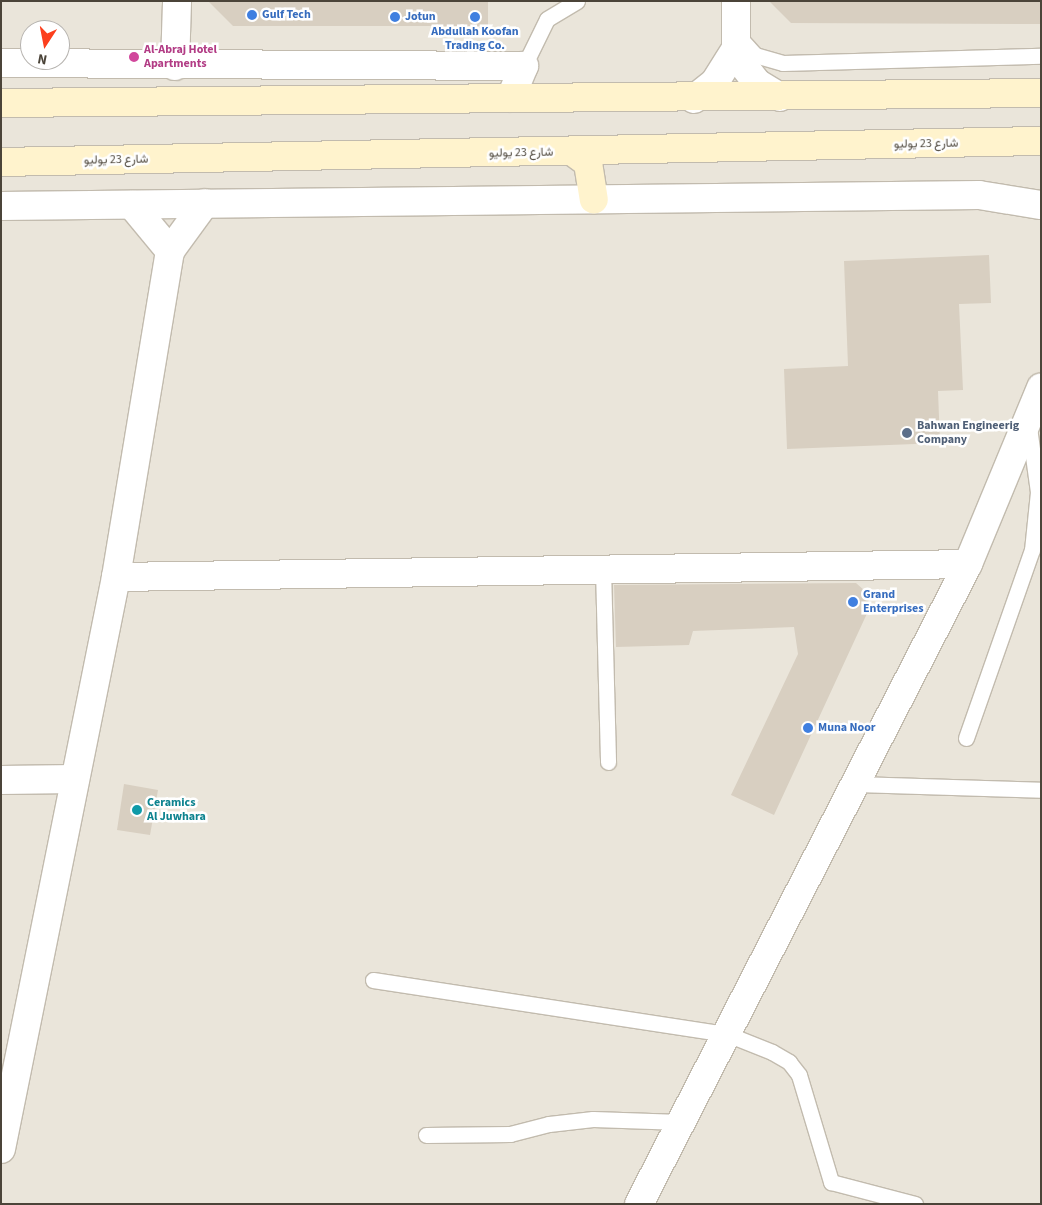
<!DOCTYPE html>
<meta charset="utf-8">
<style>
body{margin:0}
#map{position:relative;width:1042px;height:1205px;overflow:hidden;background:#f6f3ec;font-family:"Source Sans 3",Vazirmatn,sans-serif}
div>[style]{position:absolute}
.residential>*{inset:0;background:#eae5da}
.building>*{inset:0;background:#d8cfc1}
.roads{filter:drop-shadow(1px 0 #c2bbae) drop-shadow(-1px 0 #c2bbae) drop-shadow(0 1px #c2bbae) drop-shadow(0 -1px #c2bbae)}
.lane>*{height:15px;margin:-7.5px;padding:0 7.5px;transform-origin:7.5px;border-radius:7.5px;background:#fff}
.street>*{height:28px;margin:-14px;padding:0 14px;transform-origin:14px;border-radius:14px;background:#fff}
.secondary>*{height:28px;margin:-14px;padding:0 14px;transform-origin:14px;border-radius:14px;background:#fff3cd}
.dots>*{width:14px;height:14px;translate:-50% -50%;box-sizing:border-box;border:2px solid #fff;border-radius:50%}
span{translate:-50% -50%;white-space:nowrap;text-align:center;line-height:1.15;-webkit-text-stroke:5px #fff;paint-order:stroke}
.shop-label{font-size:12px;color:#366cbe;font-weight:700}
.left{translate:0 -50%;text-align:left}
.hotel-label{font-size:12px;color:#b23c85;font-weight:700}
.street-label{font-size:12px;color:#4b4439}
.service-label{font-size:12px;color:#4e5e75;font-weight:700}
.culture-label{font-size:12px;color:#0d838f;font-weight:700}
.frame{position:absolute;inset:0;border:2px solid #4b4439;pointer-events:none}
.north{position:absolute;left:20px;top:20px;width:50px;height:50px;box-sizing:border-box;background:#fff;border:1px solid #b7b4b0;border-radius:50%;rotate:191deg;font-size:14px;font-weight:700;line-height:20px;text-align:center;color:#4b4439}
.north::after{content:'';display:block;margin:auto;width:18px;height:22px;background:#fc3f1d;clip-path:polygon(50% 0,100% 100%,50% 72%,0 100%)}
</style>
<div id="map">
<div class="residential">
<i style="clip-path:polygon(evenodd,1px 1px,1041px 1px,1041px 1204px,1px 1204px,1px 1px,30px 30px,60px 30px,60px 60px,30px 60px,30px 30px)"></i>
</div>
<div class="building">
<i style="clip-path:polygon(208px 1px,488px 1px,488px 26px,233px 26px)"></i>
<i style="clip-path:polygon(769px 1px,1041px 1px,1041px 24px,791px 23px)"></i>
<i style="clip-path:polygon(989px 255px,991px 303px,959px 304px,963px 390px,938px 391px,940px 443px,787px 449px,784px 369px,848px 366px,844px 261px)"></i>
<i style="clip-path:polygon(856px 583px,865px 591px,870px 607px,774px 815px,731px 795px,798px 654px,794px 627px,693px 631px,689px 645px,616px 647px,614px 585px)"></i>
<i style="clip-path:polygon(124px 784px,158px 790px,150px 835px,117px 830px)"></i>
</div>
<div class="roads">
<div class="lane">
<i style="left:739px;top:37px;width:24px;rotate:48deg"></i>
<i style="left:755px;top:55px;width:29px;rotate:16deg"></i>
<i style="left:783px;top:63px;width:258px;rotate:-1.6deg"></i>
<i style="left:524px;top:66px;width:52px;rotate:-63.9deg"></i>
<i style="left:547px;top:19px;width:35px;rotate:-31deg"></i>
<i style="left:603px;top:569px;width:193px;rotate:88.5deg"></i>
<i style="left:966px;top:738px;width:199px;rotate:-70.7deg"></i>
<i style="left:1032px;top:550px;width:58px;rotate:-84.1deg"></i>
<i style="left:1038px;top:492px;width:66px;rotate:-97.9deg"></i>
<i style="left:855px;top:784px;width:186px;rotate:1.8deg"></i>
<i style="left:373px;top:980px;width:358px;rotate:8.7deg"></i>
<i style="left:727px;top:1034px;width:48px;rotate:21.8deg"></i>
<i style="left:772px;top:1052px;width:20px;rotate:30deg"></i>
<i style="left:789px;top:1062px;width:16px;rotate:52deg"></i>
<i style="left:799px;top:1075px;width:112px;rotate:73.3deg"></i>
<i style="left:831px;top:1182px;width:87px;rotate:14.7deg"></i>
<i style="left:426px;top:1135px;width:84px;rotate:-0.7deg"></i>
<i style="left:510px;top:1134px;width:40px;rotate:-14.4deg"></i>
<i style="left:549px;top:1124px;width:44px;rotate:-6.5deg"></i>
<i style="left:593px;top:1119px;width:88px;rotate:2deg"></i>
</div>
<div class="street">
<i style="left:736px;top:1px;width:47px;rotate:90deg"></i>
<i style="left:736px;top:48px;width:14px;rotate:73deg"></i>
<i style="left:740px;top:61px;width:28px;rotate:52deg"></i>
<i style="left:757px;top:83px;width:27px;rotate:31deg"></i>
<i style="left:1px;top:63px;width:523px;rotate:0.33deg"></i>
<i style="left:524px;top:66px;width:34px;rotate:113deg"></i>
<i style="left:175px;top:66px;width:65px;rotate:-88.2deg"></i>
<i style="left:694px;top:99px;width:27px;rotate:-39deg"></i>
<i style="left:715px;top:82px;width:40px;rotate:-58deg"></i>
<i style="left:132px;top:205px;width:60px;rotate:50.4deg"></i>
<i style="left:1px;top:206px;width:978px;rotate:-0.64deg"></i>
<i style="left:979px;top:195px;width:63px;rotate:9.2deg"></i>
<i style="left:116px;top:577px;width:852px;rotate:-0.87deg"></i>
<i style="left:1px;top:780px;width:74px;rotate:-0.8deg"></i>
<i style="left:1px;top:1149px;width:583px;rotate:-78.63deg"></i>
<i style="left:116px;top:577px;width:330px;rotate:-80.6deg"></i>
<i style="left:170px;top:251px;width:59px;rotate:-53.9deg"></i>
<i style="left:639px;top:1204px;width:720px;rotate:-62.79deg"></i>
<i style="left:968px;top:564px;width:191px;rotate:-67.5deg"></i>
</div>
<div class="secondary">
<i style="left:1px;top:103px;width:1040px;rotate:-0.55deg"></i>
<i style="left:573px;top:152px;width:19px;rotate:36deg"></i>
<i style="left:588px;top:163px;width:37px;rotate:81deg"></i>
<i style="left:1px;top:162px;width:1040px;rotate:-1.16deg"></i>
</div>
</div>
<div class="dots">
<i style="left:252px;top:15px;background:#3f7fe0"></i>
<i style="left:395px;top:17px;background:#3f7fe0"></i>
<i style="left:475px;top:17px;background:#3f7fe0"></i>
<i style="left:134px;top:57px;background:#d1479c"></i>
<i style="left:907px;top:433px;background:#5c6f8a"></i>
<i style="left:853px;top:602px;background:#3f7fe0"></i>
<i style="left:808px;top:728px;background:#3f7fe0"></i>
<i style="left:137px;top:810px;background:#0f9aa8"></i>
</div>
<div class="shop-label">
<span class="left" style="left:262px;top:15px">Gulf Tech</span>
<span class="left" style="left:405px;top:17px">Jotun</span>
<span style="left:475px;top:39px">Abdullah Koofan<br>Trading Co.</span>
<span class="left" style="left:863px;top:602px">Grand<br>Enterprises</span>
<span class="left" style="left:818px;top:728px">Muna Noor</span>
</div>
<div class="hotel-label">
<span class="left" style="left:144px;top:57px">Al-Abraj Hotel<br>Apartments</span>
</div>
<div class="street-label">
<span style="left:926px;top:144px;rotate:-1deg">شارع 23 يوليو</span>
<span style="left:521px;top:153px;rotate:-1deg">شارع 23 يوليو</span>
<span style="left:116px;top:160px;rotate:-1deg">شارع 23 يوليو</span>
</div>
<div class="service-label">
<span class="left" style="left:917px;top:433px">Bahwan Engineerig<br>Company</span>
</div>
<div class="culture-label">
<span class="left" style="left:147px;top:810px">Ceramics<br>Al Juwhara</span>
</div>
<div class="frame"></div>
<div class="north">N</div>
</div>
